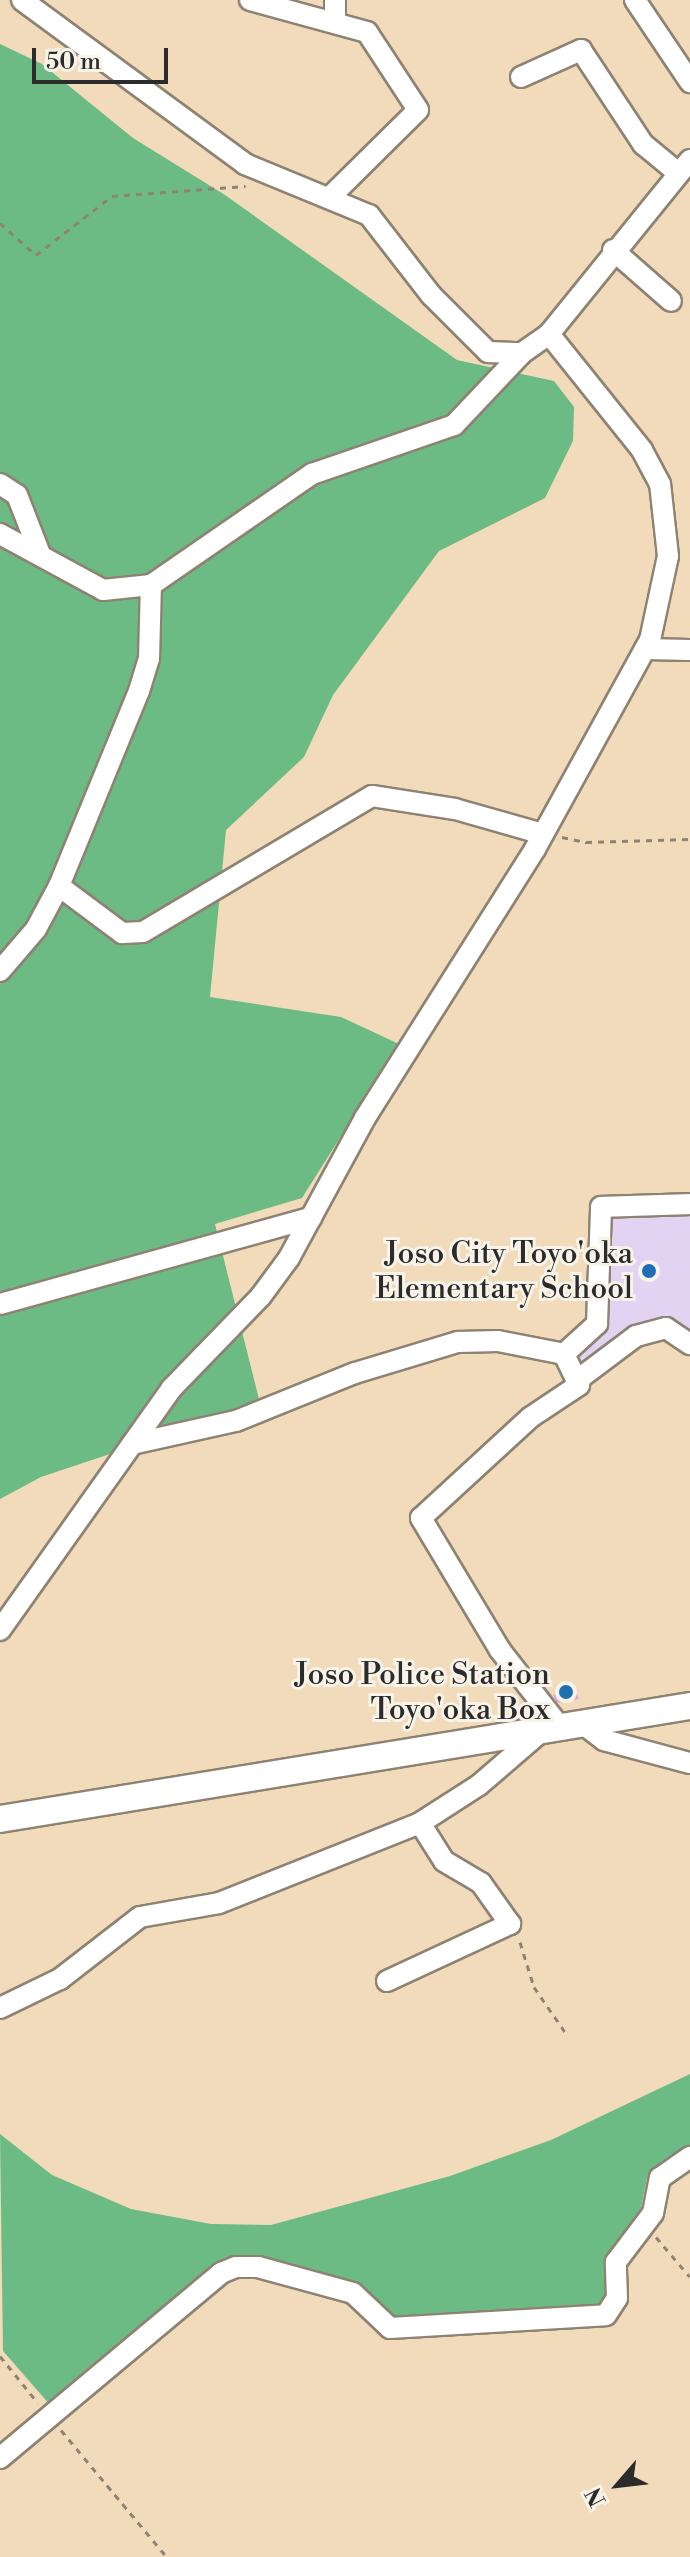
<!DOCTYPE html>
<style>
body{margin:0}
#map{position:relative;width:690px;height:2557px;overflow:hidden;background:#f1dbbb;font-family:"Libre Bodoni",serif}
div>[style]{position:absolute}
.built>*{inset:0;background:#e3d3f2}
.forest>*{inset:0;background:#6dbb84}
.building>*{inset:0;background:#e5a6dd}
.path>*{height:3px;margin-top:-1.5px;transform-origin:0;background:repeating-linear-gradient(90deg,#8e8373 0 6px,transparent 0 12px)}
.roads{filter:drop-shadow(2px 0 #8e8373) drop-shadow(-2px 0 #8e8373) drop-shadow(0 2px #8e8373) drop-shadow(0 -2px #8e8373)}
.minor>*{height:20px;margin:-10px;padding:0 10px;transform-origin:10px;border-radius:10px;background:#fff}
.major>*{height:26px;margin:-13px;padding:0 13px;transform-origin:13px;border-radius:13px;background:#fff}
.dots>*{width:22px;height:22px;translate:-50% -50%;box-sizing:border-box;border:4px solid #f7f3e8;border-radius:50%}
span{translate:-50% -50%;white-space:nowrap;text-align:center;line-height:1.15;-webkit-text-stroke:6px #f7f3e8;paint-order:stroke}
.poi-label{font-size:30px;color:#2b2b2b}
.right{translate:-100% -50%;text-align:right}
.north{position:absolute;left:578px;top:2445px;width:80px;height:80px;-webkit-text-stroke:6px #f7f3e8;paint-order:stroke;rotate:242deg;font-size:22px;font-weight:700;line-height:32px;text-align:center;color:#2b2b2b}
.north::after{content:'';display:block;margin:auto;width:28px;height:36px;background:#2b2b2b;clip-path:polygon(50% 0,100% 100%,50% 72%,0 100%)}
.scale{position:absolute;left:32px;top:48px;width:136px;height:36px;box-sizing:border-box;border:4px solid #2b2b2b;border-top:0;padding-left:10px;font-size:24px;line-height:28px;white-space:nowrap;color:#2b2b2b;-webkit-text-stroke:6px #f7f3e8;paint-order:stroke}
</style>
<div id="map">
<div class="built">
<i style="clip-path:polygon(690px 1210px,690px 1337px,676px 1326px,579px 1372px,579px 1350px,608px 1325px,609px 1219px,618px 1211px)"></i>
</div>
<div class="forest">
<i style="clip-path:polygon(0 44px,42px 64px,133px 138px,225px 195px,457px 360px,554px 381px,574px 407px,573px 441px,545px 498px,439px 551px,333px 695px,304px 757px,226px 830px,210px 997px,341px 1017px,399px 1044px,302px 1198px,215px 1224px,265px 1423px,206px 1439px,116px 1452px,41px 1477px,0 1499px)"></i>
<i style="clip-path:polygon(690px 2074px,690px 2148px,667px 2159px,647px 2178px,639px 2218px,609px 2254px,604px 2306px,391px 2320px,354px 2281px,240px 2255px,216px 2267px,51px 2406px,3px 2351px,0 2134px,52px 2175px,131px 2209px,211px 2224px,271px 2225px,450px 2176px,551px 2140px)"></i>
</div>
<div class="building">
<i style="clip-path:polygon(573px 1683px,579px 1699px,557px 1703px,553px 1695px)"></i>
</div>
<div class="path">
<i style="left:0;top:223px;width:48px;rotate:41.6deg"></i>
<i style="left:36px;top:255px;width:96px;rotate:-37.8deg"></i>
<i style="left:112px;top:196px;width:134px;rotate:-4.3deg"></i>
<i style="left:562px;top:837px;width:25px;rotate:12deg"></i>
<i style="left:586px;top:842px;width:104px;rotate:-1.7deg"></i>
<i style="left:520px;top:1942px;width:47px;rotate:72.7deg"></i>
<i style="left:534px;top:1987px;width:55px;rotate:55.4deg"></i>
<i style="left:656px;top:2237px;width:52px;rotate:49.6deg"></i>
<i style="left:0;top:2356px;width:60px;rotate:51deg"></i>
<i style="left:61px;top:2430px;width:165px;rotate:50.2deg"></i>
</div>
<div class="roads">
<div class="minor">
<i style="left:22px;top:0;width:277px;rotate:36.3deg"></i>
<i style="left:245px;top:164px;width:134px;rotate:22.4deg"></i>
<i style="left:369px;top:215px;width:101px;rotate:52.2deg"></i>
<i style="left:431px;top:295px;width:81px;rotate:45deg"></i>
<i style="left:488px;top:352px;width:34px;rotate:2deg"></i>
<i style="left:522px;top:353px;width:33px;rotate:-35deg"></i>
<i style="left:549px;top:334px;width:224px;rotate:-51deg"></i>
<i style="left:250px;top:0;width:121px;rotate:15.3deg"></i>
<i style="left:367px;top:32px;width:93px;rotate:56.8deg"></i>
<i style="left:418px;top:110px;width:125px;rotate:135.3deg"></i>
<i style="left:335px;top:0;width:23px;rotate:90deg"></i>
<i style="left:635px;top:0;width:99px;rotate:56.1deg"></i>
<i style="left:521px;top:77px;width:66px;rotate:-24.2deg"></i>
<i style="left:581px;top:50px;width:113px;rotate:56.6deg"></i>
<i style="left:643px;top:144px;width:44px;rotate:39.5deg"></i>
<i style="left:613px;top:250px;width:77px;rotate:41.3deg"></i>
<i style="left:0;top:484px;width:20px;rotate:33deg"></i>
<i style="left:17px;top:495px;width:63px;rotate:68.7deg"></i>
<i style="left:0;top:534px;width:117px;rotate:28.5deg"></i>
<i style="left:103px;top:590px;width:48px;rotate:-5.9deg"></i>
<i style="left:645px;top:649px;width:45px;rotate:1.3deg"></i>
<i style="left:59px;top:886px;width:79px;rotate:36.7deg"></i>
<i style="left:122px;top:933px;width:21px;rotate:-3deg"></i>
<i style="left:143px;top:932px;width:266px;rotate:-30.7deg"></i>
<i style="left:372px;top:796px;width:84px;rotate:8.9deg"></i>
<i style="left:455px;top:809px;width:91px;rotate:15.9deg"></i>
<i style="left:0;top:971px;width:55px;rotate:-49.4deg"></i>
<i style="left:36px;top:929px;width:49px;rotate:-61.9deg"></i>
<i style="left:59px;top:886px;width:211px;rotate:-67.7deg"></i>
<i style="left:139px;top:691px;width:34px;rotate:-73deg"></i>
<i style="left:149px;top:659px;width:74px;rotate:-88.5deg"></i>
<i style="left:151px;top:585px;width:196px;rotate:-34.6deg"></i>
<i style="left:312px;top:474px;width:150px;rotate:-19deg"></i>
<i style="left:454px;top:425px;width:99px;rotate:-46.6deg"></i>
<i style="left:0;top:1304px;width:323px;rotate:-15.5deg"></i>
<i style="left:564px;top:1354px;width:45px;rotate:-42.3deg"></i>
<i style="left:597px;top:1324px;width:117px;rotate:-88deg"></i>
<i style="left:601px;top:1207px;width:89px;rotate:-1.9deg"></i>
<i style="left:576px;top:1381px;width:75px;rotate:-36.9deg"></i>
<i style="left:636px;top:1336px;width:31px;rotate:-15deg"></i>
<i style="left:666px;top:1328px;width:29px;rotate:34deg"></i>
<i style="left:132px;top:1444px;width:107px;rotate:-12.5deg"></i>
<i style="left:236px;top:1421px;width:128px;rotate:-22deg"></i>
<i style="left:355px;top:1373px;width:108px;rotate:-16.8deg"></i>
<i style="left:458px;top:1342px;width:40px;rotate:-1.4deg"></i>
<i style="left:498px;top:1341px;width:67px;rotate:11.1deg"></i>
<i style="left:0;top:1630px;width:296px;rotate:-54.6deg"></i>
<i style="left:171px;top:1389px;width:129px;rotate:-45.9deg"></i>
<i style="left:261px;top:1296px;width:47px;rotate:-53.6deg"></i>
<i style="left:289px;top:1258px;width:159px;rotate:-61.5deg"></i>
<i style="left:365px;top:1118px;width:318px;rotate:-57.7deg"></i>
<i style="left:535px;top:849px;width:239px;rotate:-61.2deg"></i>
<i style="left:650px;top:640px;width:86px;rotate:-77.9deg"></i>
<i style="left:668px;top:556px;width:72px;rotate:-96.3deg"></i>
<i style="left:660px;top:484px;width:38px;rotate:-118deg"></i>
<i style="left:642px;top:450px;width:149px;rotate:-128.7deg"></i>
<i style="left:582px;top:1723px;width:28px;rotate:38deg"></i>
<i style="left:604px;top:1740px;width:89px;rotate:15deg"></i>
<i style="left:560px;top:1727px;width:98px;rotate:-127.9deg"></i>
<i style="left:500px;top:1650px;width:154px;rotate:-120.9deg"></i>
<i style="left:421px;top:1518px;width:149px;rotate:-42.6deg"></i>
<i style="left:531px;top:1417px;width:58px;rotate:-33.7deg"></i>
<i style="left:579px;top:1385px;width:34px;rotate:-116deg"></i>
<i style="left:387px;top:1981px;width:136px;rotate:-24.9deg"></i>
<i style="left:510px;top:1924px;width:50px;rotate:-125.3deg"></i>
<i style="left:481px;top:1883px;width:43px;rotate:-149.3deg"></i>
<i style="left:444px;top:1861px;width:45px;rotate:-122.3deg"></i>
<i style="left:0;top:2008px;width:67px;rotate:-25.8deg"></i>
<i style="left:60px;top:1979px;width:101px;rotate:-37.8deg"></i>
<i style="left:140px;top:1917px;width:80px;rotate:-10deg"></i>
<i style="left:219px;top:1903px;width:216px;rotate:-21.7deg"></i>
<i style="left:420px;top:1823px;width:70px;rotate:-32.8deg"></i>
<i style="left:479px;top:1785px;width:84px;rotate:-40.7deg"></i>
<i style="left:0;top:2458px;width:288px;rotate:-39.9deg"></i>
<i style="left:221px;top:2273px;width:16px;rotate:-22deg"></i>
<i style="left:236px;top:2267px;width:22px"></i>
<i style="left:258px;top:2267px;width:98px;rotate:15.3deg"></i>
<i style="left:353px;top:2293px;width:51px;rotate:43.4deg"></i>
<i style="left:390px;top:2328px;width:216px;rotate:-3.4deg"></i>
<i style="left:606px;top:2315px;width:20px;rotate:-57deg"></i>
<i style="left:617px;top:2298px;width:36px;rotate:-92deg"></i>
<i style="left:616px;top:2262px;width:61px;rotate:-52.9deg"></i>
<i style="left:653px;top:2213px;width:36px;rotate:-79deg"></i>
<i style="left:660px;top:2178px;width:37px;rotate:-35deg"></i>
</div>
<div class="major">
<i style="left:0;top:1819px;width:699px;rotate:-9.3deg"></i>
</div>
</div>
<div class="dots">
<i style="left:649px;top:1271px;background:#1f6fb2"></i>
<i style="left:566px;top:1692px;background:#1f6fb2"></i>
</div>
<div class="poi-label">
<span class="right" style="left:633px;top:1271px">Joso City Toyo'oka<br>Elementary School</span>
<span class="right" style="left:550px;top:1692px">Joso Police Station<br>Toyo'oka Box</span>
</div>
<div class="north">N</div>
<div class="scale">50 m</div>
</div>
